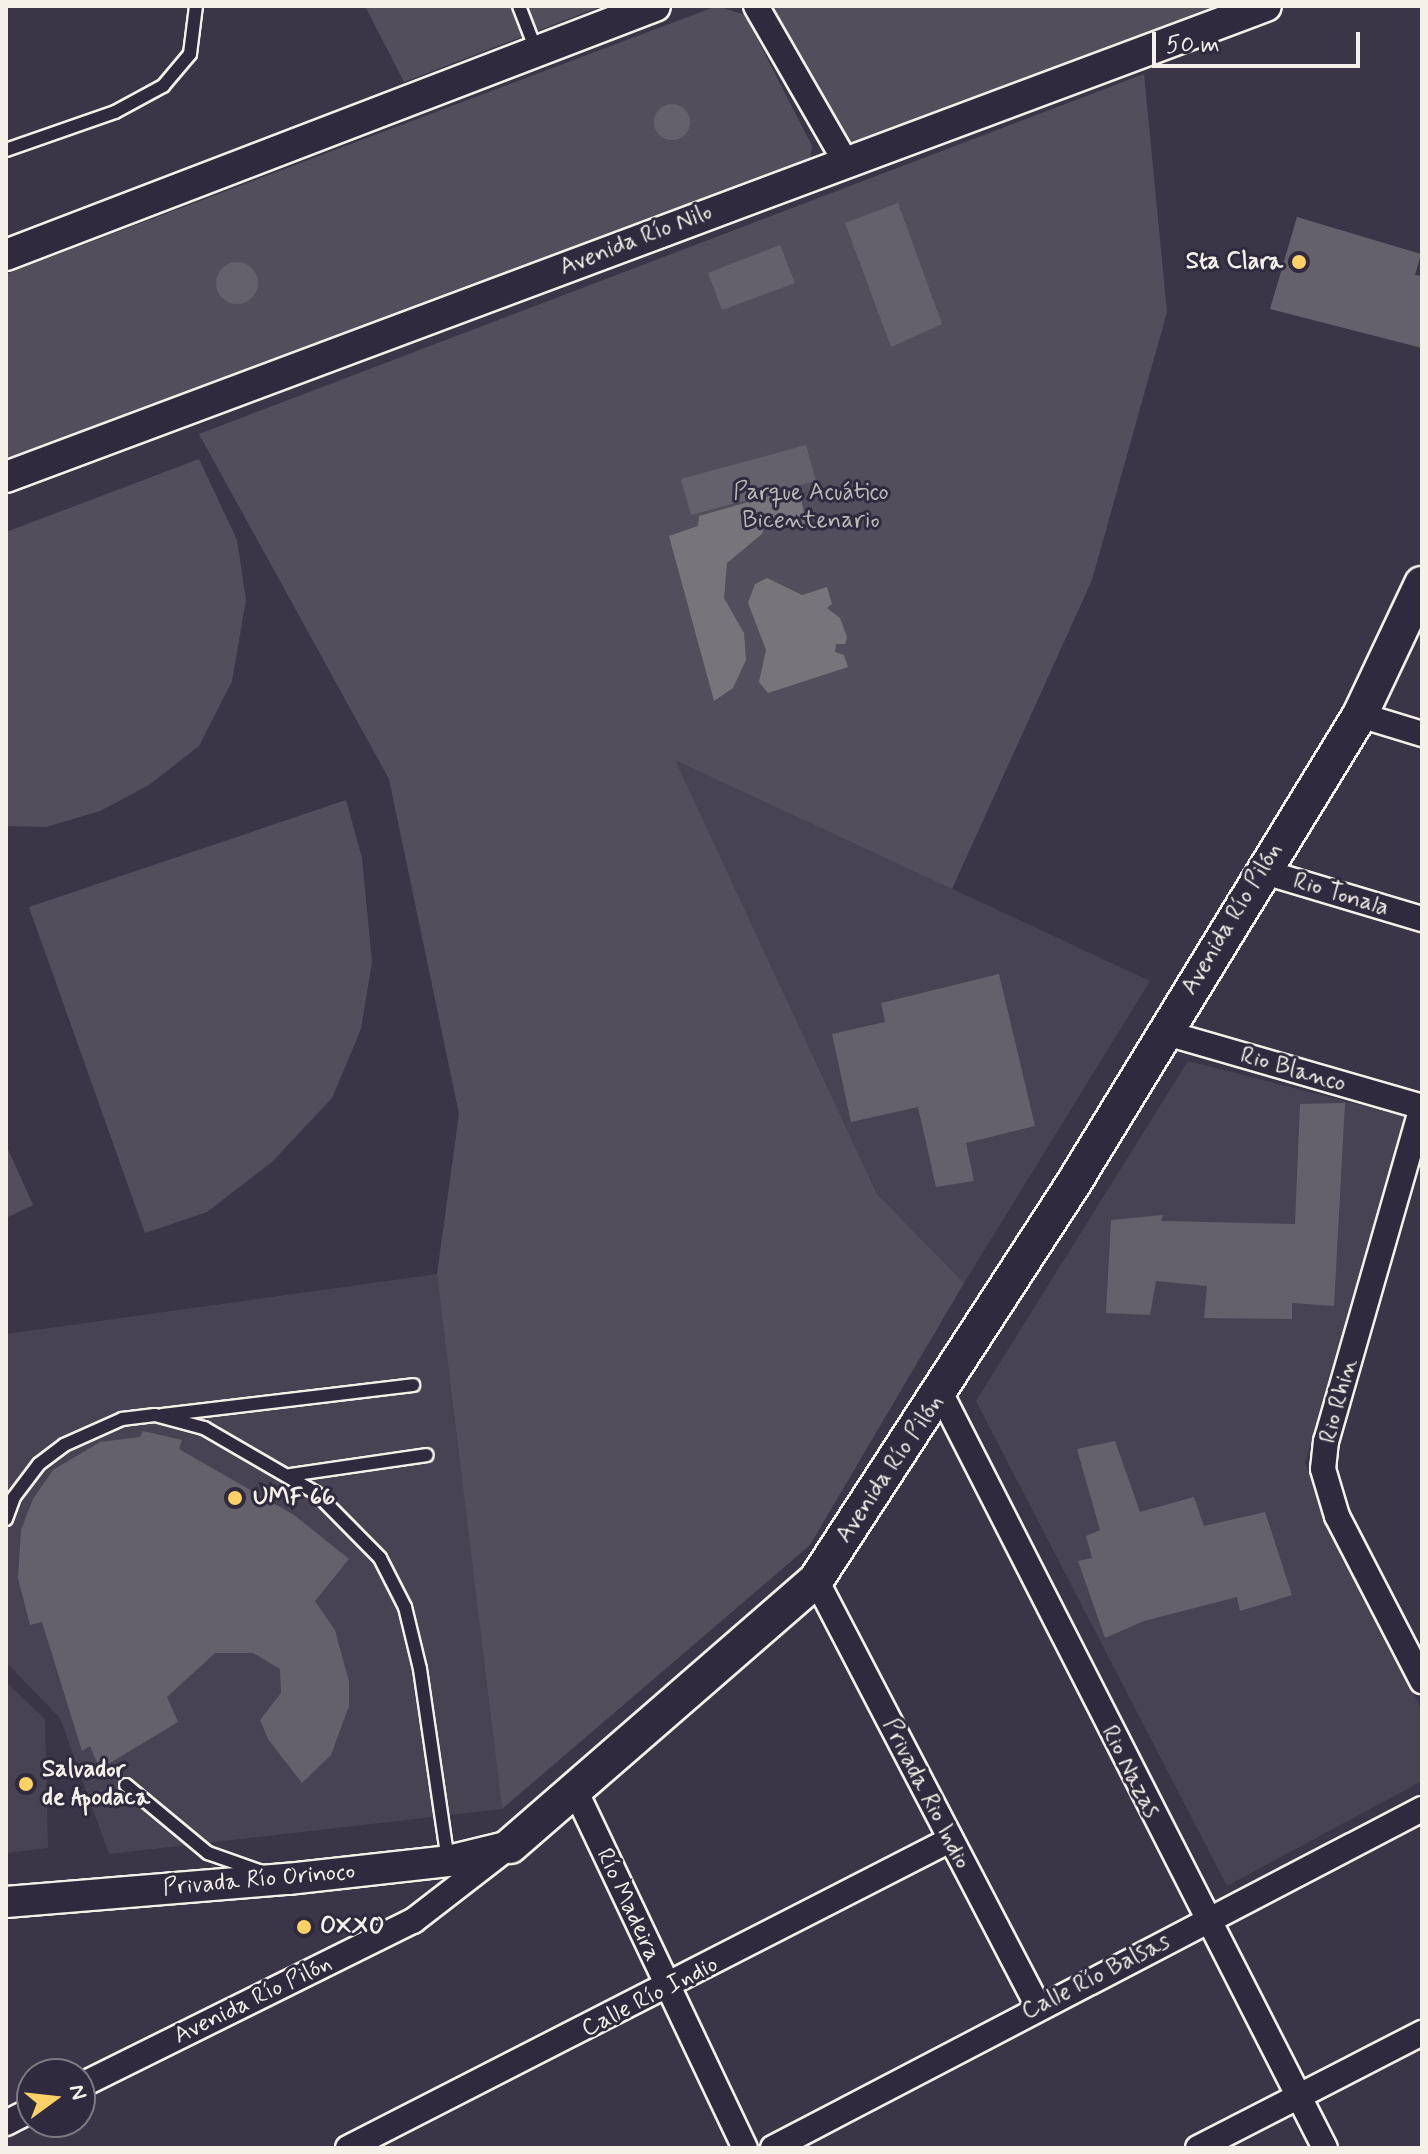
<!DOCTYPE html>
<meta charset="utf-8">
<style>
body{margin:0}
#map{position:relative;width:1428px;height:2154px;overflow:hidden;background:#3b3647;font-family:Mynerve,sans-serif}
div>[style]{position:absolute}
.built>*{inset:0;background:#484352}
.green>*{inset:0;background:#534e5c}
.water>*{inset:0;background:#78747b}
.building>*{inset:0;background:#65616c}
.round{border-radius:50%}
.roads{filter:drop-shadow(2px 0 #f4f1e8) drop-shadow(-2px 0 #f4f1e8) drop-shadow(0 2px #f4f1e8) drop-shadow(0 -2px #f4f1e8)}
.service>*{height:12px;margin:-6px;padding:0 6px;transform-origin:6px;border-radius:6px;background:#2f2a3d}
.minor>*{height:24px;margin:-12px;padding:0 12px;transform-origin:12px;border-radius:12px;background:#2f2a3d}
.tertiary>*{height:30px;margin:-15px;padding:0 15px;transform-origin:15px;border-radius:15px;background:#2f2a3d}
.secondary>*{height:34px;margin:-17px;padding:0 17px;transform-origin:17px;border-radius:17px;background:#2f2a3d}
.dots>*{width:22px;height:22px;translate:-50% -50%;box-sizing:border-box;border:4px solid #2f2a3d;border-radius:50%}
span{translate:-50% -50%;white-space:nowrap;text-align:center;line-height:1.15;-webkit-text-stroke:6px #2f2a3d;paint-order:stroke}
.street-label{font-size:24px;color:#f4f1e8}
.poi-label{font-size:24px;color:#f4f1e8;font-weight:700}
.right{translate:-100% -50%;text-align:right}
.left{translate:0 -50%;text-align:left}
.park-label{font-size:24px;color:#bcb8b7}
.frame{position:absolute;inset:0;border:8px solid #f4f1e8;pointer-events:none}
.north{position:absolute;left:16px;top:2058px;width:80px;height:80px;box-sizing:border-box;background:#2f2a3d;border:2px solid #7e7a81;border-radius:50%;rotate:75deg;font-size:22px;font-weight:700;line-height:32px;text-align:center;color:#f4f1e8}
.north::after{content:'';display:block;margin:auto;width:28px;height:36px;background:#ffd166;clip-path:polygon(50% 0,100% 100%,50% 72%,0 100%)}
.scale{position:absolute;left:1152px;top:32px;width:208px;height:36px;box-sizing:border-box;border:4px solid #f4f1e8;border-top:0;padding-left:10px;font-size:24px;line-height:28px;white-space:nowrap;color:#f4f1e8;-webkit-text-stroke:6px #2f2a3d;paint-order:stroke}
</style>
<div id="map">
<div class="built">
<i style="clip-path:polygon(674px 759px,1150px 981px,964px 1283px,877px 1194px)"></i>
<i style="clip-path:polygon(1188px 1061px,1407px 1117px,1305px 1463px,1422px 1711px,1422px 1781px,1227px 1886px,976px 1401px)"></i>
<i style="clip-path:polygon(437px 1274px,502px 1809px,109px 1854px,60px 1718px,6px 1662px,6px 1334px)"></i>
<i style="clip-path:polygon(6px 1682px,45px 1719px,48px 1848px,6px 1853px)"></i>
</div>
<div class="green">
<i style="clip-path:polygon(365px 6px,602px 6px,404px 82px)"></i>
<i style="clip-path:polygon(717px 6px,745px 15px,812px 146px,810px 161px,6px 470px,6px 274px)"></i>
<i style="clip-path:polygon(772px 6px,1243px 6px,853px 146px,844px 139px)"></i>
<i style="clip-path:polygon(1144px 74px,1167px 312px,1092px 580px,952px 889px,675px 760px,877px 1194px,964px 1283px,810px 1545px,502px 1809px,437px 1274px,459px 1114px,389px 779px,199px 434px)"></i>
<i style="clip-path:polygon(199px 459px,237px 540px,246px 600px,232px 681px,199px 746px,149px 785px,100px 811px,46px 827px,6px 826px,6px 532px)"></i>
<i style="clip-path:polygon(346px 800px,362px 858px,372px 962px,361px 1029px,332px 1098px,272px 1162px,207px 1212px,145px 1233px,29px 907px)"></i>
<i style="clip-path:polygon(6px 1145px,33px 1205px,6px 1218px)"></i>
</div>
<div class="water">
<i style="clip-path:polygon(798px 488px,807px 524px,765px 524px,762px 534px,727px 563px,724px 598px,744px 633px,746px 660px,733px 688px,714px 701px,669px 536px,698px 526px,699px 516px)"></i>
<i style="clip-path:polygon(767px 578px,802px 595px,827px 587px,832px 604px,827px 608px,840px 618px,847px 637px,845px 644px,836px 644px,835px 652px,844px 655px,848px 667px,768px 693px,759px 682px,766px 650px,748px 603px,755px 584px)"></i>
</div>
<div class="building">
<i class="round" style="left:654px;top:104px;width:36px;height:36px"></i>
<i style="clip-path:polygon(898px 203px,942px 324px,891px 347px,845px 223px)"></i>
<i style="clip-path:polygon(1297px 217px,1421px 254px,1415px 275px,1422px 276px,1422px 348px,1270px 309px)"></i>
<i style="clip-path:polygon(780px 245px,795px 283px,722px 310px,708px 273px)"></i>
<i class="round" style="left:216px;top:262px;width:42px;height:42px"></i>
<i style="clip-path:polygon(806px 445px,816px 481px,691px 515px,681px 479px)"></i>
<i style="clip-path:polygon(999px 974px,1035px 1126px,966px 1143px,974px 1181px,936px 1187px,918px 1107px,851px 1122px,832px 1034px,885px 1022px,881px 1003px)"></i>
<i style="clip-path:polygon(1345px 1103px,1334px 1306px,1292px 1303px,1292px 1319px,1204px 1318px,1207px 1286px,1156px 1281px,1150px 1315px,1106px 1313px,1111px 1220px,1163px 1215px,1161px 1221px,1295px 1224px,1300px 1104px)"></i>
<i style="clip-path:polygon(143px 1431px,182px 1440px,179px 1449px,294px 1515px,349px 1559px,315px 1601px,335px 1630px,349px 1682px,349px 1706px,331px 1755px,302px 1783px,268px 1739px,260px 1720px,281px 1693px,280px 1669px,253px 1653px,215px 1653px,167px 1697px,178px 1722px,100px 1769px,90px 1746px,82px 1751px,42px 1622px,30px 1625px,18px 1578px,21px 1530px,33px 1499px,53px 1470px,100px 1442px,140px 1437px)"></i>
<i style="clip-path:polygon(1115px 1441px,1140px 1512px,1194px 1497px,1204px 1526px,1265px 1512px,1292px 1595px,1240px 1611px,1237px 1597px,1144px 1621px,1105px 1638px,1078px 1561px,1092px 1558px,1086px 1536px,1100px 1530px,1077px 1449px)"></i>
</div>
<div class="roads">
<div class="service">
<i style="left:519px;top:6px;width:47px;rotate:68.9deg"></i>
<i style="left:6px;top:150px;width:115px;rotate:-19.2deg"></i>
<i style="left:115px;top:112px;width:55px;rotate:-28.4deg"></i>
<i style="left:163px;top:86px;width:42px;rotate:-49.8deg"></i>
<i style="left:190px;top:54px;width:48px;rotate:-82.9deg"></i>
<i style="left:162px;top:1415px;width:253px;rotate:-6.8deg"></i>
<i style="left:290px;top:1475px;width:138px;rotate:-8.3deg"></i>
<i style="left:6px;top:1519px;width:23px;rotate:-70deg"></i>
<i style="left:14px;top:1497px;width:41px;rotate:-52.9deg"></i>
<i style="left:39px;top:1464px;width:31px;rotate:-37deg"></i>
<i style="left:64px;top:1445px;width:64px;rotate:-24.1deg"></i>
<i style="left:122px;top:1419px;width:33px;rotate:-7deg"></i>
<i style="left:155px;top:1415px;width:51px;rotate:14.9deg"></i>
<i style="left:204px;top:1428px;width:129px;rotate:30.1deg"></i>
<i style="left:316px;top:1493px;width:91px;rotate:45.4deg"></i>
<i style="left:380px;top:1558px;width:55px;rotate:63deg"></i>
<i style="left:405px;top:1607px;width:64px;rotate:76.4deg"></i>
<i style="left:420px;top:1669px;width:194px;rotate:81.7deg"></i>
<i style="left:126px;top:1785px;width:107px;rotate:39.7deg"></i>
<i style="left:208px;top:1853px;width:57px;rotate:19.4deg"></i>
</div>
<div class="minor">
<i style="left:756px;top:6px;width:179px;rotate:60.1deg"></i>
<i style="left:1360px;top:715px;width:65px;rotate:17deg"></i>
<i style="left:1261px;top:871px;width:168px;rotate:16.6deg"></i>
<i style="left:1163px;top:1032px;width:270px;rotate:16.1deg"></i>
<i style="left:1422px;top:1107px;width:348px;rotate:106deg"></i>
<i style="left:1326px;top:1441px;width:28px;rotate:96deg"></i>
<i style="left:1323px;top:1469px;width:49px;rotate:73.4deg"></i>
<i style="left:1337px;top:1516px;width:186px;rotate:62.7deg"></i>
<i style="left:941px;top:1394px;width:846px;rotate:63.01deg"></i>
<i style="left:816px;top:1580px;width:481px;rotate:62.5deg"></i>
<i style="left:575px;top:1790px;width:396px;rotate:64.6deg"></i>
<i style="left:80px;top:2086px;width:372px;rotate:-26.4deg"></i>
<i style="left:413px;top:1921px;width:118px;rotate:-37.7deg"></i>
<i style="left:6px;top:2123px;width:29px;rotate:-27deg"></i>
<i style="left:348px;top:2148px;width:676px;rotate:-27.1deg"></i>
<i style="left:773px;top:2148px;width:732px;rotate:-27.58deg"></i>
<i style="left:1198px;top:2148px;width:252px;rotate:-27.2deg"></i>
</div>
<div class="tertiary">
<i style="left:6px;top:255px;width:695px;rotate:-20.99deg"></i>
<i style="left:6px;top:477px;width:1345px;rotate:-20.5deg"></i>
<i style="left:6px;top:1902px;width:283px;rotate:-4.7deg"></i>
<i style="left:288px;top:1879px;width:161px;rotate:-6.4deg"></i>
<i style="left:448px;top:1861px;width:64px;rotate:-13.6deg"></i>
</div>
<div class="secondary">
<i style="left:510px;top:1846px;width:405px;rotate:-41deg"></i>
<i style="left:816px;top:1580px;width:482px;rotate:-57deg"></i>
<i style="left:1078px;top:1176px;width:540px;rotate:-58.55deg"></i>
<i style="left:1360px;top:715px;width:145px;rotate:-64.7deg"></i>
</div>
</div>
<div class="dots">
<i style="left:1299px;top:262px;background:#ffd166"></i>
<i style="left:235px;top:1498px;background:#ffd166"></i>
<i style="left:26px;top:1784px;background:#ffd166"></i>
<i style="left:304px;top:1927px;background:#ffd166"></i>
</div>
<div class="street-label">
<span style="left:636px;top:240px;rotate:-21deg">Avenida Río Nilo</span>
<span style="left:1341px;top:895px;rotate:17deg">Rio Tonala</span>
<span style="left:1232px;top:919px;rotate:-59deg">Avenida Río Pilón</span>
<span style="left:1293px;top:1070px;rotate:16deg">Rio Blanco</span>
<span style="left:1339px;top:1401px;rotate:-75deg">Rio Rhin</span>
<span style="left:890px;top:1469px;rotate:-56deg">Avenida Río Pilón</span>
<span style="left:1130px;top:1772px;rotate:63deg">Rio Nazas</span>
<span style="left:926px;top:1794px;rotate:63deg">Privada Rio Indio</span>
<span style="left:259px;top:1880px;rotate:-5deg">Privada Río Orinoco</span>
<span style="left:628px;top:1905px;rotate:65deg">Río Madeira</span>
<span style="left:1096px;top:1977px;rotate:-27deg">Calle Río Balsas</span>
<span style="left:650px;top:1997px;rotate:-27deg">Calle Río Indio</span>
<span style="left:253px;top:2000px;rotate:-26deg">Avenida Río Pilón</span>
</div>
<div class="poi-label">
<span class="right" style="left:1283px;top:262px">Sta Clara</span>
<span class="left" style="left:253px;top:1498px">UMF 66</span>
<span class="left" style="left:42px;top:1784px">Salvador<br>de Apodaca</span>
<span class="left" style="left:320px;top:1927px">OXXO</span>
</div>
<div class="park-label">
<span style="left:811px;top:507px">Parque Acuático<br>Bicentenario</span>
</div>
<div class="frame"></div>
<div class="north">N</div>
<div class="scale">50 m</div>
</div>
